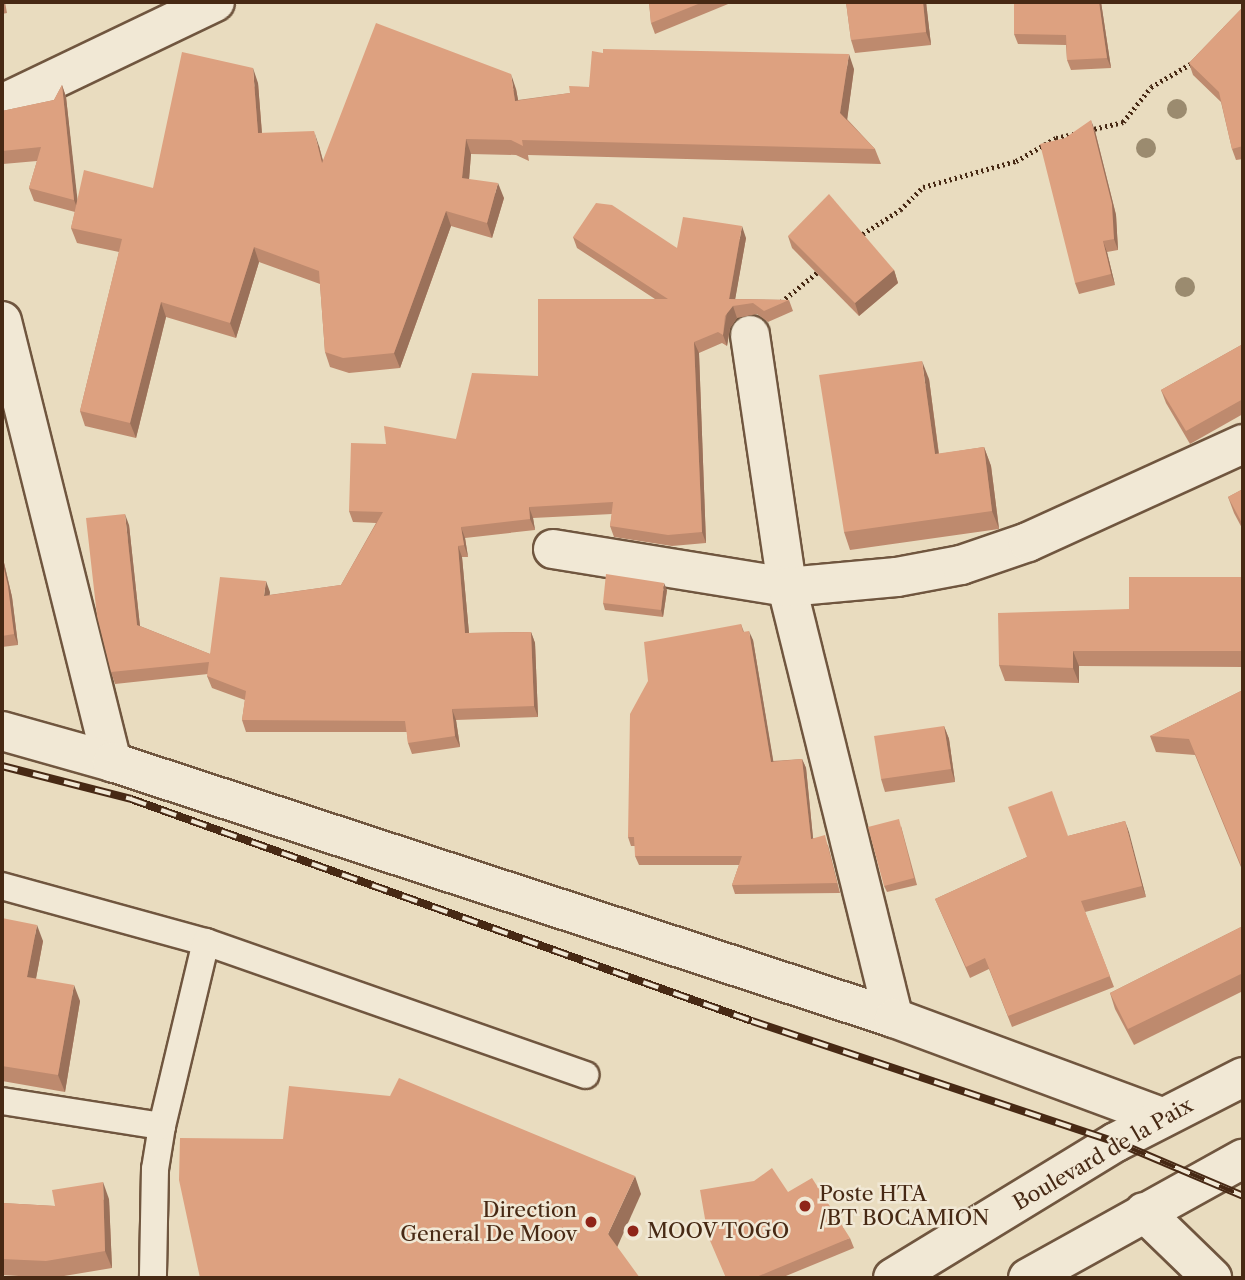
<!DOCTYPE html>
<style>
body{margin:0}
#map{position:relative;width:1245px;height:1280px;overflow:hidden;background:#e9dcbf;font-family:"Libre Caslon Text",serif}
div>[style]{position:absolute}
.path>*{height:4.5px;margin-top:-2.25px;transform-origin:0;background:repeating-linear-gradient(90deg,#472914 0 2px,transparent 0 5.5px)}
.roads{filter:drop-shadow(2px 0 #70563f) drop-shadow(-2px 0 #70563f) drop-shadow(0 2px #70563f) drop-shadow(0 -2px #70563f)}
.lane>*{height:26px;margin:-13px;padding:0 13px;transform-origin:13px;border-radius:13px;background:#f1e8d5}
.street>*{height:38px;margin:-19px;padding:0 19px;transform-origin:19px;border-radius:19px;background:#f1e8d5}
.secondary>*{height:38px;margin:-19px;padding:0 19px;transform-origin:19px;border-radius:19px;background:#f1e8d5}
.rail>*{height:8px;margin-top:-4px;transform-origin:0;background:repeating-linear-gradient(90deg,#f1e8d5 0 16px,#472914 0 32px);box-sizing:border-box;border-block:2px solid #472914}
.trees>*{width:20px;height:20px;margin:-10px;border-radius:50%;background:#9b8b6f}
.wall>*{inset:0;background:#be8a6e}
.shaded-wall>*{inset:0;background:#9b715a}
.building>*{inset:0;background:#dda180}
.dots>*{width:19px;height:19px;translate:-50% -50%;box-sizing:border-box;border:4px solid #f1e8d5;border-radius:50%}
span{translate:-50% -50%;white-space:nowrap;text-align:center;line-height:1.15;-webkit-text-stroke:5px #f1e8d5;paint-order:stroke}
.street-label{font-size:21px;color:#472914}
.poi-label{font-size:21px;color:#472914}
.left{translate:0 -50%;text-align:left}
.right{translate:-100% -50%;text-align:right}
.frame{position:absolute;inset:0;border:4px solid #472914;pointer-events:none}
</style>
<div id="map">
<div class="path">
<i style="left:1089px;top:130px;width:35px;rotate:-13deg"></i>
<i style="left:1123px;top:122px;width:45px;rotate:-51.3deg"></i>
<i style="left:1151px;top:87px;width:48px;rotate:-30.3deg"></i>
<i style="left:858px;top:237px;width:50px;rotate:-32.7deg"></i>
<i style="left:900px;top:210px;width:33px;rotate:-45deg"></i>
<i style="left:923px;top:187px;width:97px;rotate:-15.6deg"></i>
<i style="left:1016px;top:161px;width:46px;rotate:-29.9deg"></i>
<i style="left:1056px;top:138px;width:18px;rotate:-13deg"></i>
<i style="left:781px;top:302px;width:50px;rotate:-39.4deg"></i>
</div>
<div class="roads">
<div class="lane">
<i style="left:2px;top:886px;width:212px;rotate:15.4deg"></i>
<i style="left:206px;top:942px;width:402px;rotate:19.3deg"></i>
<i style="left:2px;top:1101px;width:162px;rotate:8.9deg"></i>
<i style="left:162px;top:1126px;width:44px;rotate:99.2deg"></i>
<i style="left:155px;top:1169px;width:109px;rotate:91.1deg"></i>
<i style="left:162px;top:1126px;width:189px;rotate:-76.6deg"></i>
</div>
<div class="street">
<i style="left:2px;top:104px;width:236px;rotate:-25.6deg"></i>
<i style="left:2px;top:321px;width:455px;rotate:76deg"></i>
<i style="left:750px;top:335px;width:255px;rotate:81.6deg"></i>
<i style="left:787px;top:587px;width:444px;rotate:76.1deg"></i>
<i style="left:553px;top:549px;width:237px;rotate:9.2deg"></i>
<i style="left:787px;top:587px;width:110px;rotate:-5.2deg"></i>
<i style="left:897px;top:577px;width:65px;rotate:-10.6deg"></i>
<i style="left:961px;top:565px;width:71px;rotate:-18.9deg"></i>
<i style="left:1028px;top:542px;width:236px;rotate:-24.5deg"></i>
<i style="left:2px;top:731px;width:114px;rotate:15.7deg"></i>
<i style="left:112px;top:762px;width:823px;rotate:18.13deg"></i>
<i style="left:894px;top:1018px;width:286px;rotate:20.3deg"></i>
<i style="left:1144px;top:1212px;width:95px;rotate:44.1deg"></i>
</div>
<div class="secondary">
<i style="left:893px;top:1278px;width:261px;rotate:-31.4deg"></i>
<i style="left:1116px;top:1142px;width:143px;rotate:-27.1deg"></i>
<i style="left:1028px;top:1278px;width:246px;rotate:-29deg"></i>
</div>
</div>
<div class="rail">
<i style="left:2px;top:766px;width:133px;rotate:14.3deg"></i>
<i style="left:131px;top:799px;width:659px;rotate:19.67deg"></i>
<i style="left:752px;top:1021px;width:384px;rotate:18.4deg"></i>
<i style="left:1116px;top:1142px;width:138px;rotate:23deg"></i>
</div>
<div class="trees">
<i style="left:1177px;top:109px"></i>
<i style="left:1146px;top:148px"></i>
<i style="left:1185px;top:287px"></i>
</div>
<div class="wall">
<i style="clip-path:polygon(2px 2px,5px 2px,7px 13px,2px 14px)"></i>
<i style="clip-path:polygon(649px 2px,733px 2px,655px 34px,651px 23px)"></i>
<i style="clip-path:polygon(846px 2px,926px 2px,931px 45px,855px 53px,851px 40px)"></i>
<i style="clip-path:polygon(1101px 2px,1111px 68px,1071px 70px,1067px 60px,1066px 45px,1018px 44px,1014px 34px)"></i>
<i style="clip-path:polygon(1243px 7px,1243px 159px,1236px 160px,1232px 149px,1221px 102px,1193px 75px,1189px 63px)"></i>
<i style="clip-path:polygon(603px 53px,854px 69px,847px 119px,875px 149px,881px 164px,528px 155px,529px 161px,516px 155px,471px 154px,469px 179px,504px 198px,492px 238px,451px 226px,400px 368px,349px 373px,330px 367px,325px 352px,320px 284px,259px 262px,236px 338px,166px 317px,136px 438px,85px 426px,80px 411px,119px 252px,77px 243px,71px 228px,75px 212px,34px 201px,29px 188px,37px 161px,3px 164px,2px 160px,2px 111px,54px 100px,62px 85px,66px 97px,77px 202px,153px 188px,258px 83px,262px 133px,319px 146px,323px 160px,516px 89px,518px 100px,570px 93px,589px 87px)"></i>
<i style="clip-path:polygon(1095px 131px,1116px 215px,1118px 250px,1107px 252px,1115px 285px,1079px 294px,1075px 283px)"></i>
<i style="clip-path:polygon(788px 236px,894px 270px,898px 283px,859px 316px,792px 248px)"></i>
<i style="clip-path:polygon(573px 237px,677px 248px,746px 238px,735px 299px,789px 300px,793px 311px,768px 322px,757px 314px,737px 318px,730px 328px,727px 346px,722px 343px,699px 353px,706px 543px,672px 546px,614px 537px,610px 526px,612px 514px,533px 518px,535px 530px,465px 538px,468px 557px,462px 557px,469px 633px,531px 632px,535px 643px,538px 717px,456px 720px,460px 747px,412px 754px,408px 743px,407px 732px,246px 732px,242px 720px,245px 700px,212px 688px,207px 676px,208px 674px,115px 684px,111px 672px,129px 525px,140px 626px,210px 654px,270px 592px,269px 595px,341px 585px,376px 523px,353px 522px,349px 511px,386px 444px,456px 439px,538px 376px,655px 299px,577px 248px)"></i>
<i style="clip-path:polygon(1243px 344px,1243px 414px,1190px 444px,1166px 403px,1161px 390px)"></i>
<i style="clip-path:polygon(929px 379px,939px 454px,984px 447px,991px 466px,999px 529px,850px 550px,844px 532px)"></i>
<i style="clip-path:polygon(1243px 489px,1243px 530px,1234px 513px,1228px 497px)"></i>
<i style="clip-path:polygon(2px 554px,12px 597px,18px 645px,2px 647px)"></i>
<i style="clip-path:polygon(1243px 577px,1243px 667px,1079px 666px,1079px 683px,1005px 681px,999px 665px,1129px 609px)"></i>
<i style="clip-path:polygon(667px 590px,663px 617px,605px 610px,603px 603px)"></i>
<i style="clip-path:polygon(741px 624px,744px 632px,753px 640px,773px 761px,802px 759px,806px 768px,813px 838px,828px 845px,840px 893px,735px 894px,732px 885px,739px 865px,639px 865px,635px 856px,635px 846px,631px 846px,628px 837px)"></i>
<i style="clip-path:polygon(1243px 690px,1243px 872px,1195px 755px,1156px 752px,1150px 736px)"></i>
<i style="clip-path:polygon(944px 726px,949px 739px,955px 782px,885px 792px,881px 779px)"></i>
<i style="clip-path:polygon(1125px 821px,1146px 897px,1085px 912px,1114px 987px,1012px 1027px,989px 969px,970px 978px,935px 899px,1027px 857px,1068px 836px)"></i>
<i style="clip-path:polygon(901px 826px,917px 885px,887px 892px,884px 886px)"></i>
<i style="clip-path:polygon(2px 918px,43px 941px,36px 979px,80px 1001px,65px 1092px,2px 1081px)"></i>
<i style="clip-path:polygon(1243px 926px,1243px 991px,1134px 1045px,1115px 1009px,1110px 993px)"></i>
<i style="clip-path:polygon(109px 1199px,112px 1268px,52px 1278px,2px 1275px,2px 1203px,55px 1206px)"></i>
<i style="clip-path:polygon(850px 1238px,854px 1248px,781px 1278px,725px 1278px)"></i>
</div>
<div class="shaded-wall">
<i style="clip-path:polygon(923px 2px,926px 2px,931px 45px,926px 32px)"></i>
<i style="clip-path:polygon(1099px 2px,1101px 2px,1111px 68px,1107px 58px)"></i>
<i style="clip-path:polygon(849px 54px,854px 69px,846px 128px,840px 113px)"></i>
<i style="clip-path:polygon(253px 68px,258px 83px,263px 148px,258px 133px)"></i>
<i style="clip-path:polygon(511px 74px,516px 89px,521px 116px,515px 101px)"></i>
<i style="clip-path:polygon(62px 85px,66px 97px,79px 213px,74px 200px)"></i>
<i style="clip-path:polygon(1091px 120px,1095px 131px,1116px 215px,1118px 250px,1114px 239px)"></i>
<i style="clip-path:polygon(314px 131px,319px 146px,327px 178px,322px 163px)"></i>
<i style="clip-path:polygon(466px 139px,471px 154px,468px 193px,462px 178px)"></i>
<i style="clip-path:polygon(498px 183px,504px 198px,492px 238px,487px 223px)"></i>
<i style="clip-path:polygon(446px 211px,451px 226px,400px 368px,394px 353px)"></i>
<i style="clip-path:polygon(742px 226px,746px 238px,734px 306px,733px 306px,737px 318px,730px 328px,727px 346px,723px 335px)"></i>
<i style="clip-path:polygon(1103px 241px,1107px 252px,1115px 285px,1111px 274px)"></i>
<i style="clip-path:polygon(254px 247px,259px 262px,236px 338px,230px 323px)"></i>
<i style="clip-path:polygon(894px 270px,898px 283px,859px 316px,855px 303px)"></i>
<i style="clip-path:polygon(161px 302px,166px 317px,136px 438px,130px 423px)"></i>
<i style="clip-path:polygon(694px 342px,699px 353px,706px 543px,702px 532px)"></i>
<i style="clip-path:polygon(922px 361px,929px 379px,941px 472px,935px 454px)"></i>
<i style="clip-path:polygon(984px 447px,991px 466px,999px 529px,992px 511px)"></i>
<i style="clip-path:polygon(529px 507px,533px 518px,535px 530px,530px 519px)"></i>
<i style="clip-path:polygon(125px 514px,129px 525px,141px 636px,137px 625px)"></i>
<i style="clip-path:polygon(461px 527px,465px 538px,468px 557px,464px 545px)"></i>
<i style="clip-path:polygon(458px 546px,462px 557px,470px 644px,465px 633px)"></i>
<i style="clip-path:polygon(2px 554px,12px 597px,18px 645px,14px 634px,2px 560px)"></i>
<i style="clip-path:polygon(266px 581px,270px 592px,268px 607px,264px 596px)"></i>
<i style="clip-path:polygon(664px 583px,667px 590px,663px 617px,661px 610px)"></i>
<i style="clip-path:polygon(749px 631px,753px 640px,775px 771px,771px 762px)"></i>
<i style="clip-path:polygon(531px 632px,535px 643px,538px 717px,534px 706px)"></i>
<i style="clip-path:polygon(1073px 651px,1079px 666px,1079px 683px,1073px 668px)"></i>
<i style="clip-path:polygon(452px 709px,456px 720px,460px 747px,455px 736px)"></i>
<i style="clip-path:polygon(944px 726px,949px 739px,955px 782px,951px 769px)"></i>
<i style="clip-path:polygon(802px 759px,806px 768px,814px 848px,811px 839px)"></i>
<i style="clip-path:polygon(1125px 821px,1129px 832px,1146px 897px,1142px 886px)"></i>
<i style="clip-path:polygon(37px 925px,43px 941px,33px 994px,27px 977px)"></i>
<i style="clip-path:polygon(74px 985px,80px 1001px,65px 1092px,58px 1075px)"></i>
<i style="clip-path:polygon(635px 1176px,641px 1194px,615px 1252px,608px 1234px)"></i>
<i style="clip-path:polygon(103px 1182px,109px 1199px,112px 1268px,105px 1251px)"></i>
</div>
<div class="building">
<i style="clip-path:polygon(649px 2px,703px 2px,651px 23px)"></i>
<i style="clip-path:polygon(846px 2px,923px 2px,926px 32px,851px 40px)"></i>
<i style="clip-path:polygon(1014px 2px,1099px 2px,1107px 58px,1067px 60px,1066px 35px,1014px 34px)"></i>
<i style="clip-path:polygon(1243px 7px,1243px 146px,1232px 149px,1219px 92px,1189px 63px)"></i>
<i style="clip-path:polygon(376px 23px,511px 74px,515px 101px,570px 93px,569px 86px,589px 87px,592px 51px,603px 53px,603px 49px,849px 54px,840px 113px,875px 149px,522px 140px,523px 146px,511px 140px,466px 139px,462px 178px,498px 183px,487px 223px,446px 211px,394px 353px,343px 358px,325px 352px,319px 271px,254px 247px,230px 323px,161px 302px,130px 423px,80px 411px,122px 239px,71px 228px,84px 170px,153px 188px,182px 52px,253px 68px,258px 133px,314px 131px,322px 163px)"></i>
<i style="clip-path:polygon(62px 85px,74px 200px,29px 188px,41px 147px,2px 151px,2px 111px,54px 100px)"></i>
<i style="clip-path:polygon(1091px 120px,1112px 204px,1114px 239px,1103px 241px,1111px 274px,1075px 283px,1040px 144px,1065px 138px)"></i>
<i style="clip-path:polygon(829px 194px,894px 270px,855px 303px,788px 236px)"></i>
<i style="clip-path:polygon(596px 203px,612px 205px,677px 248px,683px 217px,742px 226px,729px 299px,789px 300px,764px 311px,753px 303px,733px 306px,725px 316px,723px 335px,718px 332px,694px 342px,702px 532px,668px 535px,610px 526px,613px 502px,529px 507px,530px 519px,461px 527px,464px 545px,458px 546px,465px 633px,531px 632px,534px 706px,452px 709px,455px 736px,408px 743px,405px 721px,242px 720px,246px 691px,207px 676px,209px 662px,111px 672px,97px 616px,86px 518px,125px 514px,137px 625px,210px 654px,220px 577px,266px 581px,264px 596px,341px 585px,383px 512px,349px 511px,351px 443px,386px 444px,384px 426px,456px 439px,472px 373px,538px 376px,538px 299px,668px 299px,573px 237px)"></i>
<i style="clip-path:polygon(1243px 344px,1243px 399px,1186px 431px,1161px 390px)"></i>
<i style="clip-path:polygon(922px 361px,935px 454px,984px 447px,992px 511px,844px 532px,819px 375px)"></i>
<i style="clip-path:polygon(1243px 489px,1243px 525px,1228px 497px)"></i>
<i style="clip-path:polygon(2px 560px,8px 586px,14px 634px,2px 636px)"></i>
<i style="clip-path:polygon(606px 574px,664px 583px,661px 610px,603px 603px)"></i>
<i style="clip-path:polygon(1129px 577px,1243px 577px,1243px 651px,1073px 651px,1073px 668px,999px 665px,998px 613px,1129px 609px)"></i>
<i style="clip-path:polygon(741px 624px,743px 632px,749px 631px,771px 762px,802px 759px,811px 839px,825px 835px,837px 883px,732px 885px,742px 856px,635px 856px,634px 837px,628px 837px,630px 714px,648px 681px,644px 642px)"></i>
<i style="clip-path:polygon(1243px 690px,1243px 870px,1189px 739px,1150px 736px)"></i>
<i style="clip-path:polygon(944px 726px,951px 769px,881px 779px,874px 736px)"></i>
<i style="clip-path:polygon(1052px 791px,1068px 836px,1125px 821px,1142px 886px,1081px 901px,1110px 976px,1008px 1016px,985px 958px,966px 967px,935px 899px,1027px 857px,1008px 807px)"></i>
<i style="clip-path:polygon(899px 819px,914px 878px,884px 886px,868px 827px)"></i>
<i style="clip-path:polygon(2px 918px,37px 925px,27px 977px,74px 985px,58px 1075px,2px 1066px)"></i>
<i style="clip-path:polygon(1243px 926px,1243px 973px,1128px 1029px,1110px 993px)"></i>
<i style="clip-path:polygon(399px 1078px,635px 1176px,608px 1234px,640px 1278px,200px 1278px,179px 1180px,180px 1138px,283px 1139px,289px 1086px,390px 1096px)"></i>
<i style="clip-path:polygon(772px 1168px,788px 1192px,812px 1178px,850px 1238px,754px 1278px,726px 1278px,708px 1236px,700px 1190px,754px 1181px)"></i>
<i style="clip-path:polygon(103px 1182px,105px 1251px,46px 1261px,2px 1259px,2px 1203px,55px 1206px,52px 1190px)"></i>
</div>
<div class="dots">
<i style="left:805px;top:1206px;background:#8f2418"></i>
<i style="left:591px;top:1222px;background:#8f2418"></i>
<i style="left:633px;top:1231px;background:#8f2418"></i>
</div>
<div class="street-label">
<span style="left:1103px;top:1154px;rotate:-30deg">Boulevard de la Paix</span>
</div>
<div class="poi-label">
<span class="left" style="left:819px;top:1206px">Poste HTA<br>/BT BOCAMION</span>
<span class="right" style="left:577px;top:1222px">Direction<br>General De Moov</span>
<span class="left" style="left:647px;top:1231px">MOOV TOGO</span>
</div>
<div class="frame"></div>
</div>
